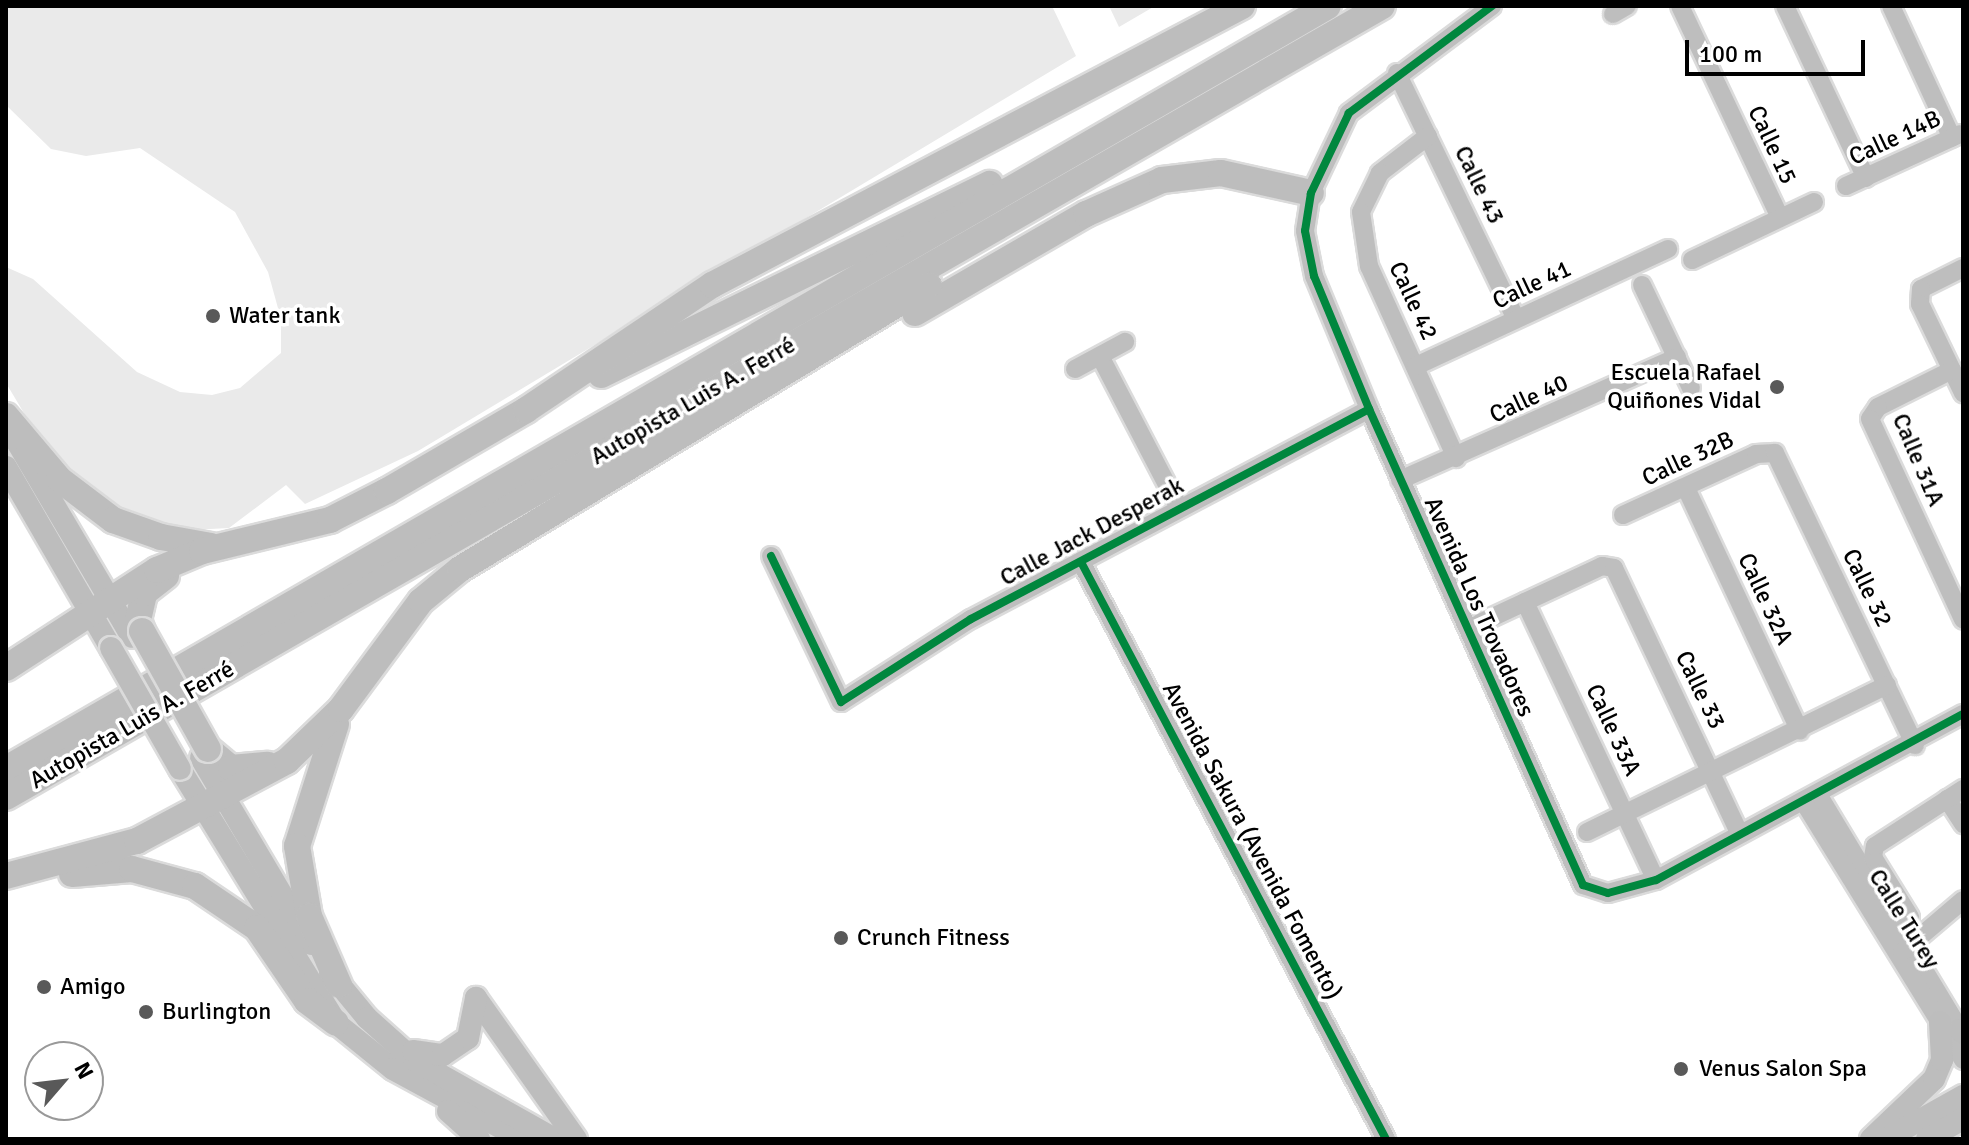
<!DOCTYPE html>
<meta charset="utf-8">
<style>
body{margin:0}
#map{position:relative;width:1969px;height:1145px;overflow:hidden;background:#fff;font-family:Signika,sans-serif}
div>[style]{position:absolute}
.green>*{inset:0;background:#eaeaea}
.roads{filter:drop-shadow(2px 0 #dbdbdb) drop-shadow(-2px 0 #dbdbdb) drop-shadow(0 2px #dbdbdb) drop-shadow(0 -2px #dbdbdb)}
.minor>*{height:18px;margin:-9px;padding:0 9px;transform-origin:9px;border-radius:9px;background:#bebebe}
.major>*{height:22px;margin:-11px;padding:0 11px;transform-origin:11px;border-radius:11px;background:#bdbdbd}
.highway>*{height:26px;margin:-13px;padding:0 13px;transform-origin:13px;border-radius:13px;background:#bdbdbd}
.bridges{filter:drop-shadow(2px 0 #dbdbdb) drop-shadow(-2px 0 #dbdbdb) drop-shadow(0 2px #dbdbdb) drop-shadow(0 -2px #dbdbdb)}
.major-bridge>*{height:22px;margin:-11px;padding:0 11px;transform-origin:11px;border-radius:11px;background:#bdbdbd}
.highway-bridge>*{height:26px;margin:-13px;padding:0 13px;transform-origin:13px;border-radius:13px;background:#bdbdbd}
.cycleway>*{height:8px;margin:-4px;padding:0 4px;transform-origin:4px;border-radius:4px;background:#00873e}
.dots>*{width:22px;height:22px;translate:-50% -50%;box-sizing:border-box;border:4px solid #fff;border-radius:50%}
span{translate:-50% -50%;white-space:nowrap;text-align:center;line-height:1.15;-webkit-text-stroke:7px #fff;paint-order:stroke}
.street-label{font-size:24px;color:#000}
.poi-label{font-size:24px;color:#000}
.left{translate:0 -50%;text-align:left}
.right{translate:-100% -50%;text-align:right}
.frame{position:absolute;inset:0;border:8px solid #000;pointer-events:none}
.north{position:absolute;left:24px;top:1041px;width:80px;height:80px;box-sizing:border-box;background:#fff;border:2px solid #999;border-radius:50%;rotate:62deg;font-size:22px;font-weight:700;line-height:32px;text-align:center;color:#000}
.north::after{content:'';display:block;margin:auto;width:28px;height:36px;background:#595959;clip-path:polygon(50% 0,100% 100%,50% 72%,0 100%)}
.scale{position:absolute;left:1685px;top:40px;width:180px;height:36px;box-sizing:border-box;border:4px solid #000;border-top:0;padding-left:10px;font-size:24px;line-height:28px;white-space:nowrap;color:#000;-webkit-text-stroke:6px #fff;paint-order:stroke}
</style>
<div id="map">
<div class="green">
<i style="clip-path:polygon(6px 6px,1052px 6px,1076px 56px,418px 451px,305px 504px,286px 485px,229px 528px,173px 531px,116px 508px,49px 455px,6px 383px,6px 267px,33px 279px,137px 372px,180px 392px,212px 395px,240px 388px,281px 353px,281px 319px,268px 272px,235px 212px,140px 148px,86px 156px,51px 149px,6px 105px)"></i>
<i style="clip-path:polygon(1109px 6px,1155px 6px,1119px 27px)"></i>
</div>
<div class="roads">
<div class="minor">
<i style="left:1492px;top:6px;width:179px;rotate:143.2deg"></i>
<i style="left:1349px;top:113px;width:89px;rotate:115.4deg"></i>
<i style="left:1311px;top:193px;width:38px;rotate:99deg"></i>
<i style="left:1305px;top:231px;width:46px;rotate:78.7deg"></i>
<i style="left:1314px;top:276px;width:144px;rotate:67.5deg"></i>
<i style="left:1369px;top:409px;width:522px;rotate:65.79deg"></i>
<i style="left:1583px;top:885px;width:26px;rotate:18deg"></i>
<i style="left:1608px;top:893px;width:50px;rotate:-15.2deg"></i>
<i style="left:1656px;top:880px;width:349px;rotate:-28.4deg"></i>
<i style="left:1680px;top:6px;width:234px;rotate:64.7deg"></i>
<i style="left:1785px;top:6px;width:190px;rotate:64.8deg"></i>
<i style="left:1891px;top:6px;width:145px;rotate:65.2deg"></i>
<i style="left:1613px;top:14px;width:16px;rotate:-30deg"></i>
<i style="left:1397px;top:73px;width:273px;rotate:64.2deg"></i>
<i style="left:1428px;top:136px;width:61px;rotate:142.4deg"></i>
<i style="left:1380px;top:173px;width:43px;rotate:116deg"></i>
<i style="left:1361px;top:212px;width:55px;rotate:81.6deg"></i>
<i style="left:1369px;top:266px;width:211px;rotate:65.6deg"></i>
<i style="left:1846px;top:186px;width:125px;rotate:-24.5deg"></i>
<i style="left:1692px;top:260px;width:135px;rotate:-25.4deg"></i>
<i style="left:1963px;top:268px;width:47px;rotate:153.4deg"></i>
<i style="left:1921px;top:289px;width:15px;rotate:94deg"></i>
<i style="left:1920px;top:304px;width:99px;rotate:64.2deg"></i>
<i style="left:1642px;top:285px;width:114px;rotate:64.6deg"></i>
<i style="left:1100px;top:356px;width:171px;rotate:62.5deg"></i>
<i style="left:1416px;top:366px;width:278px;rotate:-24.9deg"></i>
<i style="left:1075px;top:369px;width:57px;rotate:-28.4deg"></i>
<i style="left:1952px;top:370px;width:83px;rotate:153.4deg"></i>
<i style="left:1878px;top:407px;width:14px;rotate:124deg"></i>
<i style="left:1870px;top:419px;width:221px;rotate:65.1deg"></i>
<i style="left:1400px;top:480px;width:303px;rotate:-23.9deg"></i>
<i style="left:1686px;top:488px;width:268px;rotate:64.9deg"></i>
<i style="left:1623px;top:515px;width:146px;rotate:-24.6deg"></i>
<i style="left:1756px;top:454px;width:19px;rotate:-3deg"></i>
<i style="left:1775px;top:453px;width:324px;rotate:64.4deg"></i>
<i style="left:771px;top:556px;width:162px;rotate:64.4deg"></i>
<i style="left:841px;top:702px;width:154px;rotate:-32.6deg"></i>
<i style="left:971px;top:619px;width:450px;rotate:-27.8deg"></i>
<i style="left:1081px;top:562px;width:653px;rotate:62.14deg"></i>
<i style="left:1525px;top:602px;width:307px;rotate:64.8deg"></i>
<i style="left:1480px;top:623px;width:135px;rotate:-25deg"></i>
<i style="left:1602px;top:566px;width:12px;rotate:9deg"></i>
<i style="left:1614px;top:568px;width:294px;rotate:64.7deg"></i>
<i style="left:1819px;top:796px;width:279px;rotate:58.9deg"></i>
<i style="left:1947px;top:799px;width:30px;rotate:57deg"></i>
<i style="left:1805px;top:804px;width:301px;rotate:58.3deg"></i>
<i style="left:1587px;top:832px;width:334px;rotate:-26.1deg"></i>
<i style="left:1910px;top:917px;width:70px;rotate:-121.7deg"></i>
<i style="left:1873px;top:857px;width:11px;rotate:-80deg"></i>
<i style="left:1875px;top:846px;width:105px;rotate:-32.9deg"></i>
<i style="left:1902px;top:952px;width:80px;rotate:-40.4deg"></i>
</div>
<div class="major">
<i style="left:17px;top:442px;width:226px;rotate:59.5deg"></i>
<i style="left:6px;top:467px;width:209px;rotate:59.9deg"></i>
<i style="left:201px;top:758px;width:216px;rotate:59.4deg"></i>
<i style="left:180px;top:769px;width:298px;rotate:58.4deg"></i>
<i style="left:336px;top:1023px;width:73px;rotate:38.9deg"></i>
<i style="left:393px;top:1069px;width:147px;rotate:28.5deg"></i>
<i style="left:330px;top:973px;width:58px;rotate:50.6deg"></i>
<i style="left:367px;top:1018px;width:63px;rotate:41.8deg"></i>
<i style="left:414px;top:1060px;width:162px;rotate:29.3deg"></i>
<i style="left:476px;top:998px;width:173px;rotate:54.7deg"></i>
<i style="left:1960px;top:1030px;width:4px;rotate:45deg"></i>
<i style="left:413px;top:1051px;width:30px;rotate:8deg"></i>
<i style="left:443px;top:1055px;width:30px;rotate:-34deg"></i>
<i style="left:468px;top:1038px;width:41px;rotate:-78.7deg"></i>
<i style="left:448px;top:1111px;width:42px;rotate:42.1deg"></i>
<i style="left:1871px;top:1139px;width:87px;rotate:-43.6deg"></i>
<i style="left:1934px;top:1079px;width:21px;rotate:-67deg"></i>
<i style="left:1942px;top:1060px;width:38px;rotate:-93deg"></i>
<i style="left:1886px;top:1139px;width:88px;rotate:-29.2deg"></i>
<i style="left:1927px;top:1139px;width:41px;rotate:-29.1deg"></i>
</div>
<div class="highway">
<i style="left:915px;top:313px;width:198px;rotate:-30.1deg"></i>
<i style="left:1086px;top:214px;width:83px;rotate:-24.1deg"></i>
<i style="left:1162px;top:180px;width:59px;rotate:-6.8deg"></i>
<i style="left:1221px;top:173px;width:92px;rotate:12.5deg"></i>
<i style="left:601px;top:375px;width:433px;rotate:-26.2deg"></i>
<i style="left:6px;top:416px;width:82px;rotate:49.9deg"></i>
<i style="left:59px;top:479px;width:68px;rotate:37.2deg"></i>
<i style="left:113px;top:520px;width:51px;rotate:19.5deg"></i>
<i style="left:161px;top:537px;width:51px;rotate:10.2deg"></i>
<i style="left:142px;top:631px;width:12px;rotate:-110deg"></i>
<i style="left:138px;top:620px;width:28px;rotate:-77deg"></i>
<i style="left:144px;top:593px;width:28px;rotate:-38deg"></i>
<i style="left:6px;top:668px;width:180px;rotate:-33deg"></i>
<i style="left:157px;top:570px;width:49px;rotate:-22.9deg"></i>
<i style="left:202px;top:551px;width:132px;rotate:-13.6deg"></i>
<i style="left:330px;top:520px;width:64px;rotate:-27deg"></i>
<i style="left:387px;top:491px;width:161px;rotate:-30.2deg"></i>
<i style="left:526px;top:410px;width:224px;rotate:-33.9deg"></i>
<i style="left:712px;top:285px;width:599px;rotate:-27.76deg"></i>
<i style="left:336px;top:724px;width:128px;rotate:107.7deg"></i>
<i style="left:297px;top:846px;width:71px;rotate:80.3deg"></i>
<i style="left:309px;top:916px;width:75px;rotate:66.5deg"></i>
<i style="left:208px;top:749px;width:30px;rotate:40deg"></i>
<i style="left:231px;top:768px;width:37px;rotate:-5deg"></i>
<i style="left:6px;top:769px;width:1526px;rotate:-29.99deg"></i>
<i style="left:6px;top:797px;width:1587px;rotate:-29.89deg"></i>
<i style="left:72px;top:874px;width:60px;rotate:-4.8deg"></i>
<i style="left:132px;top:869px;width:65px;rotate:15.1deg"></i>
<i style="left:195px;top:886px;width:75px;rotate:34.1deg"></i>
<i style="left:257px;top:928px;width:88px;rotate:55.6deg"></i>
<i style="left:307px;top:1001px;width:36px;rotate:37deg"></i>
<i style="left:6px;top:876px;width:136px;rotate:-15deg"></i>
<i style="left:137px;top:841px;width:170px;rotate:-28.1deg"></i>
<i style="left:287px;top:761px;width:75px;rotate:-43.9deg"></i>
<i style="left:341px;top:709px;width:134px;rotate:-53.5deg"></i>
<i style="left:421px;top:601px;width:50px;rotate:-39.4deg"></i>
<i style="left:460px;top:569px;width:548px;rotate:-31.2deg"></i>
</div>
</div>
<div class="bridges">
<div class="major-bridge">
<i style="left:111px;top:648px;width:139px;rotate:60.3deg"></i>
</div>
<div class="highway-bridge">
<i style="left:142px;top:631px;width:135px;rotate:60.8deg"></i>
</div>
</div>
<div class="cycleway">
<i style="left:1492px;top:6px;width:179px;rotate:143.2deg"></i>
<i style="left:1349px;top:113px;width:89px;rotate:115.4deg"></i>
<i style="left:1311px;top:193px;width:38px;rotate:99deg"></i>
<i style="left:1305px;top:231px;width:46px;rotate:78.7deg"></i>
<i style="left:1314px;top:276px;width:144px;rotate:67.5deg"></i>
<i style="left:1369px;top:409px;width:522px;rotate:65.79deg"></i>
<i style="left:1583px;top:885px;width:26px;rotate:18deg"></i>
<i style="left:1608px;top:893px;width:50px;rotate:-15.2deg"></i>
<i style="left:1656px;top:880px;width:349px;rotate:-28.4deg"></i>
<i style="left:771px;top:556px;width:162px;rotate:64.4deg"></i>
<i style="left:841px;top:702px;width:154px;rotate:-32.6deg"></i>
<i style="left:971px;top:619px;width:450px;rotate:-27.8deg"></i>
<i style="left:1081px;top:562px;width:653px;rotate:62.14deg"></i>
</div>
<div class="dots">
<i style="left:213px;top:316px;background:#595959"></i>
<i style="left:1777px;top:387px;background:#595959"></i>
<i style="left:841px;top:938px;background:#595959"></i>
<i style="left:44px;top:987px;background:#595959"></i>
<i style="left:146px;top:1012px;background:#595959"></i>
<i style="left:1681px;top:1069px;background:#595959"></i>
</div>
<div class="street-label">
<span style="left:1895px;top:138px;rotate:-25deg">Calle 14B</span>
<span style="left:1772px;top:145px;rotate:65deg">Calle 15</span>
<span style="left:1479px;top:185px;rotate:64deg">Calle 43</span>
<span style="left:1532px;top:285px;rotate:-25deg">Calle 41</span>
<span style="left:1413px;top:301px;rotate:65deg">Calle 42</span>
<span style="left:1529px;top:399px;rotate:-25deg">Calle 40</span>
<span style="left:693px;top:401px;rotate:-30deg">Autopista Luis A. Ferré</span>
<span style="left:1688px;top:459px;rotate:-25deg">Calle 32B</span>
<span style="left:1918px;top:460px;rotate:67deg">Calle 31A</span>
<span style="left:1092px;top:532px;rotate:-28deg">Calle Jack Desperak</span>
<span style="left:1867px;top:588px;rotate:64deg">Calle 32</span>
<span style="left:1765px;top:599px;rotate:65deg">Calle 32A</span>
<span style="left:1479px;top:607px;rotate:66deg">Avenida Los Trovadores</span>
<span style="left:1700px;top:690px;rotate:64deg">Calle 33</span>
<span style="left:132px;top:725px;rotate:-30deg">Autopista Luis A. Ferré</span>
<span style="left:1613px;top:730px;rotate:65deg">Calle 33A</span>
<span style="left:1252px;top:841px;rotate:62deg">Avenida Sakura (Avenida Fomento)</span>
<span style="left:1904px;top:919px;rotate:58deg">Calle Turey</span>
</div>
<div class="poi-label">
<span class="left" style="left:229px;top:316px">Water tank</span>
<span class="right" style="left:1761px;top:387px">Escuela Rafael<br>Quiñones Vidal</span>
<span class="left" style="left:857px;top:938px">Crunch Fitness</span>
<span class="left" style="left:60px;top:987px">Amigo</span>
<span class="left" style="left:162px;top:1012px">Burlington</span>
<span class="left" style="left:1699px;top:1069px">Venus Salon Spa</span>
</div>
<div class="frame"></div>
<div class="north">N</div>
<div class="scale">100 m</div>
</div>
